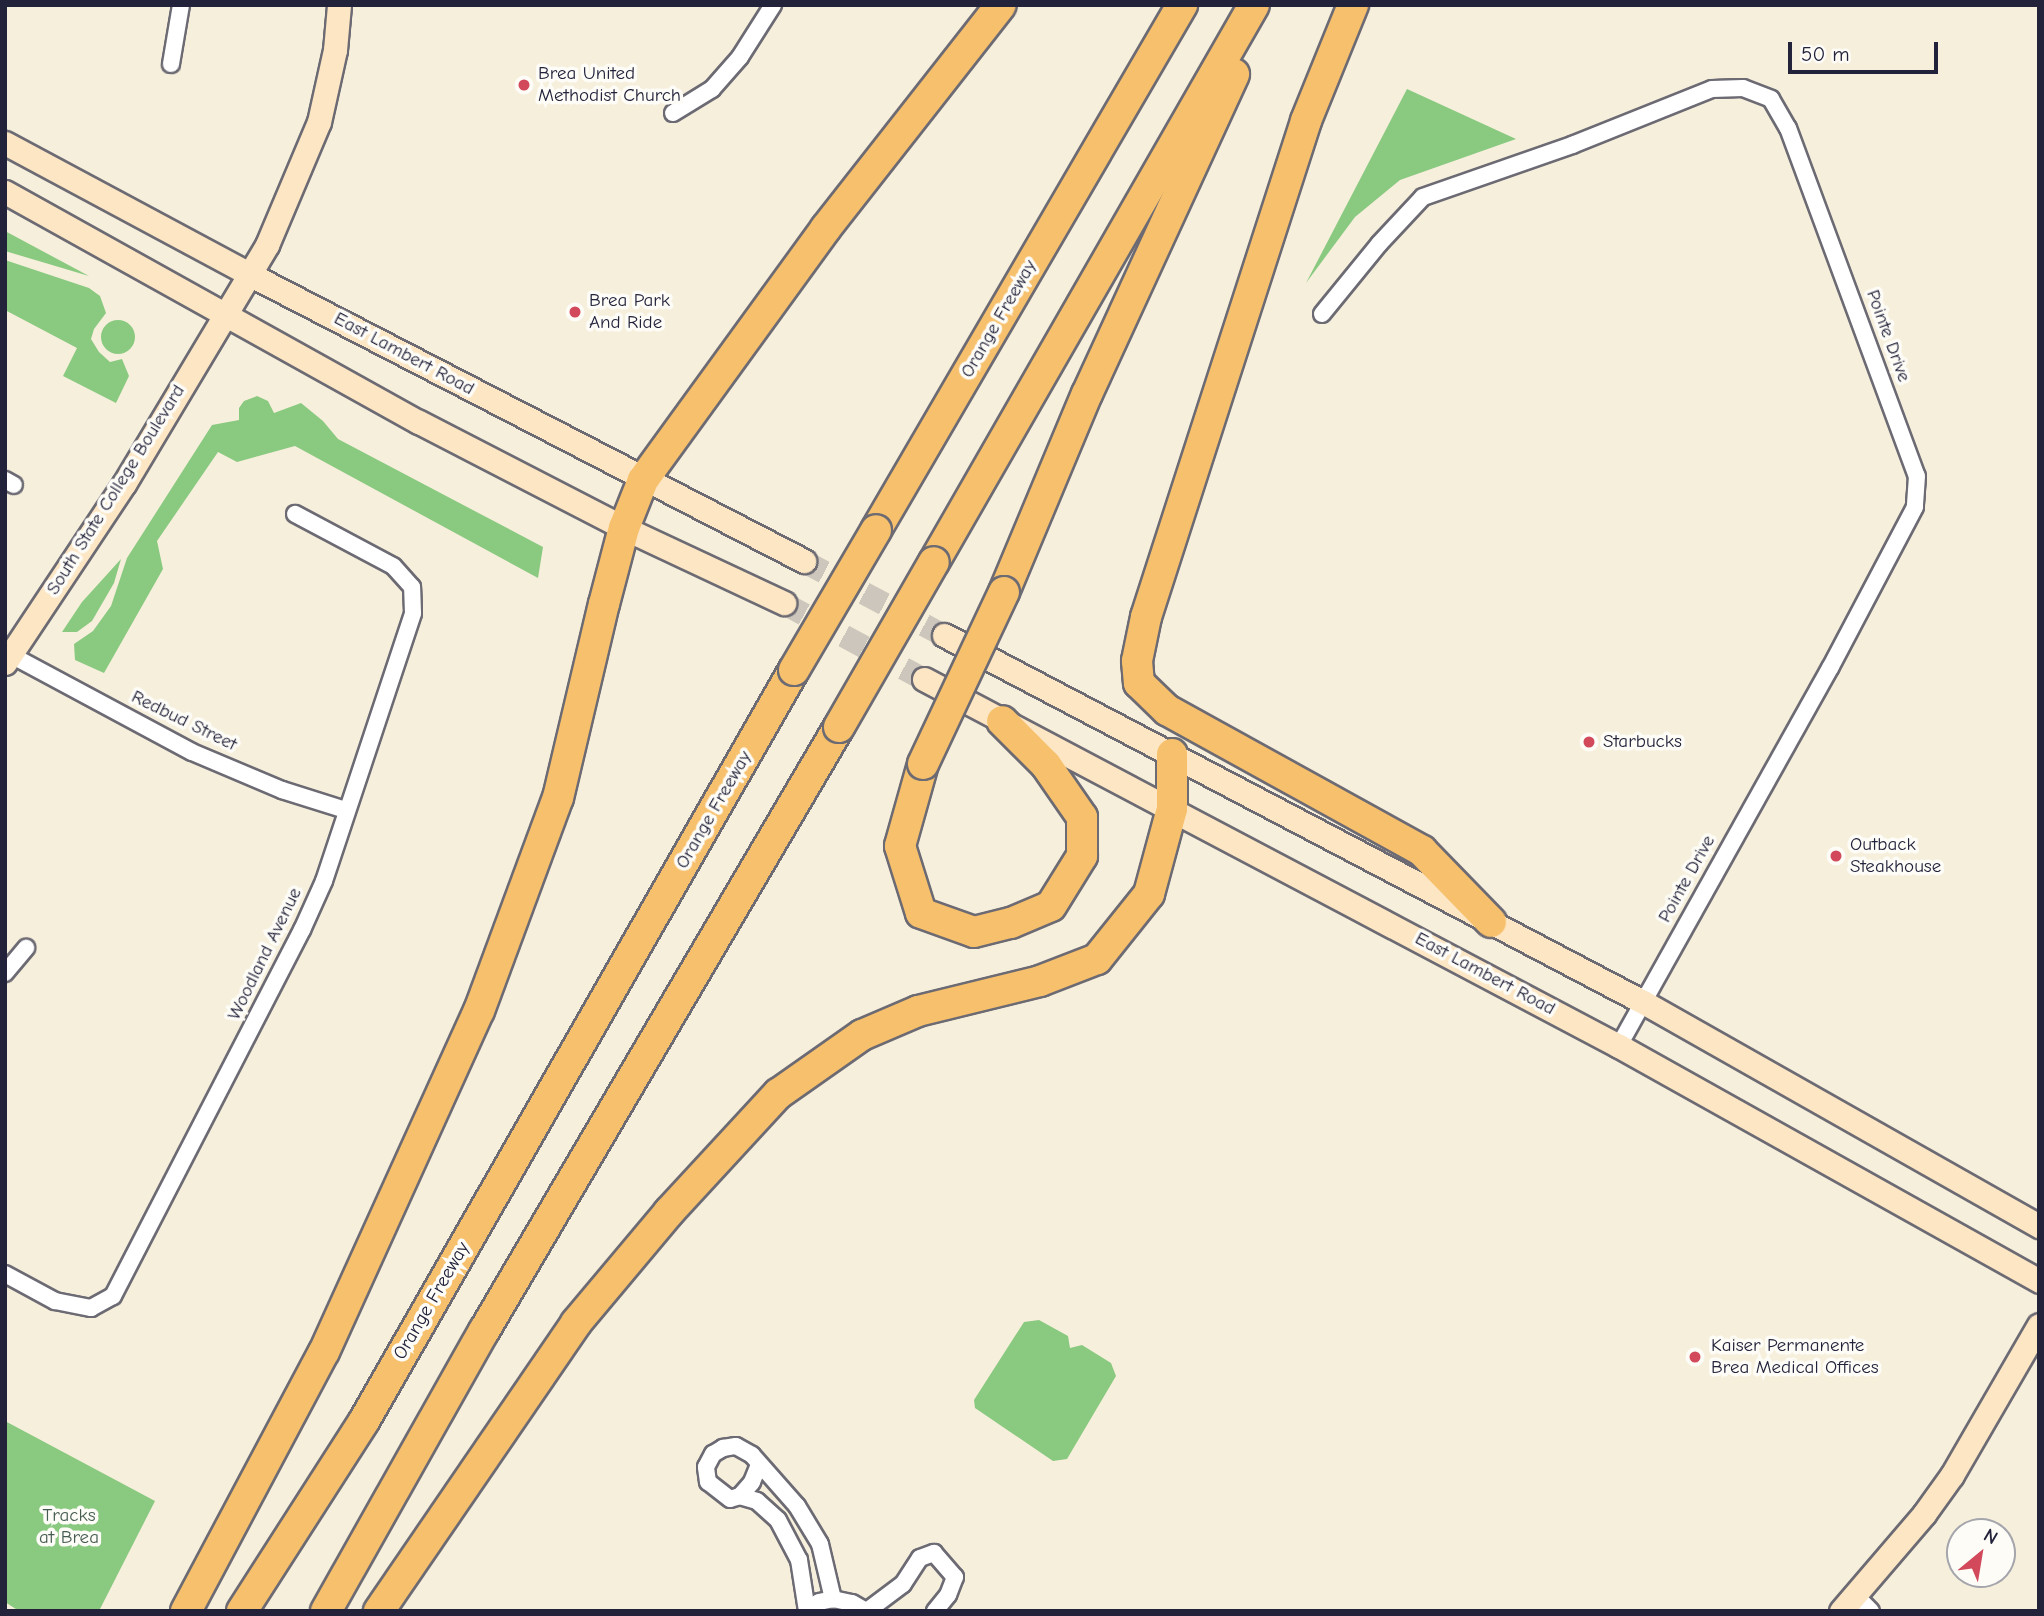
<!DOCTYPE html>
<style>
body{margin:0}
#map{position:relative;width:2044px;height:1616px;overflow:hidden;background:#f6efdc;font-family:"Comic Neue",sans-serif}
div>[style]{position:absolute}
.green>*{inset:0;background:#8ac980}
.round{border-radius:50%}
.secondary-tunnel>*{height:23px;margin-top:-11.5px;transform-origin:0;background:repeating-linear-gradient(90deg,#ccc6bc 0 23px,transparent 0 34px)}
.roads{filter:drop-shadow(2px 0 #6c6a73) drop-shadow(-2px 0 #6c6a73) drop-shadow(0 2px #6c6a73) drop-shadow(0 -2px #6c6a73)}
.street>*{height:16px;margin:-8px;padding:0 8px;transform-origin:8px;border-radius:8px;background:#fff}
.secondary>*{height:23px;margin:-11.5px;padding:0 11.5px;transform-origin:11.5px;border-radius:11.5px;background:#fce6c4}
.highway>*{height:30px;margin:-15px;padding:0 15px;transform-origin:15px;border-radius:15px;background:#f7c06c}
.bridges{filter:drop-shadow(2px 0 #6c6a73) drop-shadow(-2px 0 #6c6a73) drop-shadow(0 2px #6c6a73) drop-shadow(0 -2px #6c6a73)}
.highway-bridge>*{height:30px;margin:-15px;padding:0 15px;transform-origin:15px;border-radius:15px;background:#f7c06c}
.dots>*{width:19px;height:19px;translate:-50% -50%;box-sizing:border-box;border:4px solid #fdfcf7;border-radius:50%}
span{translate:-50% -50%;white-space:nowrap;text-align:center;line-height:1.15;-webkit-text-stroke:7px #fdfcf7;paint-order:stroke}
.poi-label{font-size:19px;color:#22223b}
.left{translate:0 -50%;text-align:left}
.street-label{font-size:19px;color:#22223b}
.park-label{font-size:19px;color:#465c53}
.frame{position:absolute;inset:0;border:7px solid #22223b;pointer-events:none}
.north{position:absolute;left:1946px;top:1518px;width:70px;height:70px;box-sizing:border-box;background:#fdfcf7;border:2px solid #a5a5ac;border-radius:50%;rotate:30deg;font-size:19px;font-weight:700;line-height:28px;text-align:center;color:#22223b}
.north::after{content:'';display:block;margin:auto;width:24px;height:32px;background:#d1495b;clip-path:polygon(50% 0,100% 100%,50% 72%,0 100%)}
.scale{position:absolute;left:1788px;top:42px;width:150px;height:32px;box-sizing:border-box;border:4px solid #22223b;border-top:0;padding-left:9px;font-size:21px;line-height:24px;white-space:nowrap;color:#22223b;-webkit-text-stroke:5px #fdfcf7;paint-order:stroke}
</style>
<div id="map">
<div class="green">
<i style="clip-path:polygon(1407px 89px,1516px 139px,1400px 180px,1355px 217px,1306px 283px)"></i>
<i style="clip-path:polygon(5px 231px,89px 276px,5px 251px)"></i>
<i style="clip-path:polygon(5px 260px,89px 288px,100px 296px,106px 313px,94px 329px,91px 339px,99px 352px,110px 362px,122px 359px,129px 376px,116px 403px,63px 376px,77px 348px,5px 310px)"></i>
<i class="round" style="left:101px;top:320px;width:34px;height:34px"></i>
<i style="clip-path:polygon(257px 396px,268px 401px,274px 413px,301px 403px,323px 421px,338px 439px,543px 547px,538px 578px,295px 446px,237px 462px,218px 452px,157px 541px,163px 569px,104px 673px,75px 660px,74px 644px,93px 631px,111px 606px,127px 558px,212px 425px,239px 420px,239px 408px,244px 401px)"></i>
<i style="clip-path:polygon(121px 559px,114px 583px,92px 621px,77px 632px,62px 632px,82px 602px)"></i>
<i style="clip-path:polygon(1039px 1320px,1068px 1336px,1070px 1348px,1082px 1345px,1111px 1363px,1116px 1376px,1067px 1459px,1053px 1461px,975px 1408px,974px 1400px,1024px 1322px)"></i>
<i style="clip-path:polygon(5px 1421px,155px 1501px,99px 1611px,19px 1611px,5px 1602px)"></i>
</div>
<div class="secondary-tunnel">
<i style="left:804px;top:561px;width:158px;rotate:27.9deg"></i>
<i style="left:784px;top:603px;width:159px;rotate:28.5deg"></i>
</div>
<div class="roads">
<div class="street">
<i style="left:171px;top:64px;width:60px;rotate:-80.4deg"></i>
<i style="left:673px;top:113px;width:46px;rotate:-31.6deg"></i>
<i style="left:712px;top:89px;width:43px;rotate:-48.8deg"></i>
<i style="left:740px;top:57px;width:62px;rotate:-57.6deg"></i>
<i style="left:1322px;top:314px;width:90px;rotate:-50.8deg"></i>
<i style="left:1379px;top:244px;width:64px;rotate:-46.9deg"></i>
<i style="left:1423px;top:197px;width:158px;rotate:-19.2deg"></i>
<i style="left:1572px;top:145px;width:151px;rotate:-21.8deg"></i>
<i style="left:1712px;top:89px;width:31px;rotate:-2deg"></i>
<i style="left:1743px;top:88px;width:30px;rotate:21deg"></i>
<i style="left:1771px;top:99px;width:34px;rotate:60deg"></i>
<i style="left:1788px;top:128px;width:371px;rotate:69.7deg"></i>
<i style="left:1917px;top:476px;width:31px;rotate:94deg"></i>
<i style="left:1915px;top:507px;width:182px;rotate:117.8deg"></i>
<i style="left:1830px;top:668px;width:433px;rotate:119.2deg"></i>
<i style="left:5px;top:480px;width:10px;rotate:29deg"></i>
<i style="left:11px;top:655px;width:205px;rotate:28.2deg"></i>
<i style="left:192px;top:752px;width:98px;rotate:22.9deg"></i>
<i style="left:282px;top:790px;width:67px;rotate:17.4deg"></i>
<i style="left:5px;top:973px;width:33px;rotate:-50deg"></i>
<i style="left:5px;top:1274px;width:57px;rotate:28.4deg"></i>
<i style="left:55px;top:1301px;width:37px;rotate:11deg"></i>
<i style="left:91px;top:1308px;width:25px;rotate:-29deg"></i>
<i style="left:113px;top:1296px;width:412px;rotate:-62.7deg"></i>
<i style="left:302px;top:930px;width:54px;rotate:-65.8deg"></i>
<i style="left:324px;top:881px;width:282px;rotate:-71.6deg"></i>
<i style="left:413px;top:613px;width:26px;rotate:-92deg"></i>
<i style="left:412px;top:587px;width:28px;rotate:-132deg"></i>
<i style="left:393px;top:566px;width:111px;rotate:-152deg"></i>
<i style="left:740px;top:1496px;width:18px;rotate:-49deg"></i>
<i style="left:752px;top:1482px;width:18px;rotate:-68deg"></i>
<i style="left:1856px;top:1596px;width:21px;rotate:45deg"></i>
<i style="left:807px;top:1611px;width:52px;rotate:-98.9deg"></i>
<i style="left:799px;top:1560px;width:45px;rotate:-117.7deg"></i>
<i style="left:778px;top:1520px;width:28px;rotate:-138deg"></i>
<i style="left:757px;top:1501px;width:18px;rotate:-164deg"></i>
<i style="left:740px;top:1496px;width:10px;rotate:163deg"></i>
<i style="left:730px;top:1499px;width:28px;rotate:-142deg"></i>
<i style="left:708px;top:1482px;width:15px;rotate:-98deg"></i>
<i style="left:706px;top:1467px;width:15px;rotate:-62deg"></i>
<i style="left:713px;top:1454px;width:12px;rotate:-31deg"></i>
<i style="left:723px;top:1448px;width:13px;rotate:-9deg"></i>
<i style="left:736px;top:1446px;width:18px;rotate:29deg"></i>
<i style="left:752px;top:1455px;width:68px;rotate:48.6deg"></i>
<i style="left:797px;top:1506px;width:44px;rotate:58.8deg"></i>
<i style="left:820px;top:1544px;width:57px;rotate:76.7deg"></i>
<i style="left:809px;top:1611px;width:13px;rotate:-42deg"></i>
<i style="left:819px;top:1602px;width:14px;rotate:-12deg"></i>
<i style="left:833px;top:1599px;width:19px;rotate:12deg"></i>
<i style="left:852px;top:1603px;width:16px;rotate:30deg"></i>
<i style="left:867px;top:1611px;width:45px;rotate:-36.9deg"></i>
<i style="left:903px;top:1584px;width:31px;rotate:-57deg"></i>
<i style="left:920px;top:1558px;width:15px;rotate:-20deg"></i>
<i style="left:934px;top:1553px;width:32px;rotate:49deg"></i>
<i style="left:955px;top:1577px;width:19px;rotate:111deg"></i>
<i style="left:948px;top:1595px;width:21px;rotate:129deg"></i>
</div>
<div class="secondary">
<i style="left:5px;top:143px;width:277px;rotate:28.2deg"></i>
<i style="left:249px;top:274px;width:625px;rotate:27.34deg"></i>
<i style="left:5px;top:192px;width:474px;rotate:29.1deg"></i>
<i style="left:419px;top:422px;width:231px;rotate:27.3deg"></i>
<i style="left:624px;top:528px;width:177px;rotate:25.1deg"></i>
<i style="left:944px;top:635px;width:789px;rotate:27.7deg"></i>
<i style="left:1643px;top:1002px;width:455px;rotate:29.5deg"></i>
<i style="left:5px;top:663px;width:215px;rotate:-56.4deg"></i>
<i style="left:124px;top:484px;width:279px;rotate:-59.1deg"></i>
<i style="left:267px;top:245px;width:134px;rotate:-67.1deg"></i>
<i style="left:319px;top:122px;width:74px;rotate:-77.5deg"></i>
<i style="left:335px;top:50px;width:45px;rotate:-84.9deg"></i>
<i style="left:924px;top:679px;width:786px;rotate:27.84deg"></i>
<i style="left:1619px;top:1046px;width:481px;rotate:29.2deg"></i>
<i style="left:1841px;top:1611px;width:128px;rotate:-49.4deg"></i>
<i style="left:1924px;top:1514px;width:48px;rotate:-54.3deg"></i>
<i style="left:1952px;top:1475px;width:173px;rotate:-59.9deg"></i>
</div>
<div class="highway">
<i style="left:1353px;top:5px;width:125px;rotate:112.1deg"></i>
<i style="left:1306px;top:121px;width:521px;rotate:107.88deg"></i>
<i style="left:1146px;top:617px;width:45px;rotate:101.6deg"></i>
<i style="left:1137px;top:661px;width:22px;rotate:85deg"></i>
<i style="left:1139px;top:683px;width:39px;rotate:44deg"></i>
<i style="left:1167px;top:710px;width:291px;rotate:28.9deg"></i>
<i style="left:1422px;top:851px;width:99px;rotate:45.8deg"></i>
<i style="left:876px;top:530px;width:608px;rotate:-59.76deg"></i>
<i style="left:934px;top:562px;width:642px;rotate:-60.12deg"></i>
<i style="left:1004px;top:592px;width:215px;rotate:-67.3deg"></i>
<i style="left:1087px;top:394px;width:352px;rotate:-65.3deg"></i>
<i style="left:923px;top:764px;width:85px;rotate:105.7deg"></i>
<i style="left:900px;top:846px;width:70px;rotate:72.6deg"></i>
<i style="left:921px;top:913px;width:56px;rotate:19.7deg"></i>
<i style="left:974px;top:932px;width:38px;rotate:-14deg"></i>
<i style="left:1011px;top:923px;width:43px;rotate:-23deg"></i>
<i style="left:1051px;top:906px;width:59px;rotate:-58.2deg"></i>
<i style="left:1082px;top:856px;width:39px;rotate:-90deg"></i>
<i style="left:1082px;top:817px;width:63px;rotate:-124.7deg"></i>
<i style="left:1046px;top:765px;width:62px;rotate:-135deg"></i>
<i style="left:186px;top:1611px;width:293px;rotate:-62deg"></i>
<i style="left:324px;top:1352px;width:375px;rotate:-65.6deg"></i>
<i style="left:479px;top:1011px;width:227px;rotate:-69.7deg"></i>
<i style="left:558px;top:798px;width:199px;rotate:-76.7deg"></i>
<i style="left:604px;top:604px;width:79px;rotate:-75.3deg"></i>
<i style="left:624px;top:528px;width:52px;rotate:-68.4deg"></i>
<i style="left:643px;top:480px;width:311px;rotate:-54deg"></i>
<i style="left:826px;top:228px;width:283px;rotate:-51.9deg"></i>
<i style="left:242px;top:1611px;width:226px;rotate:-57.3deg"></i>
<i style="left:364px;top:1421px;width:865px;rotate:-60.21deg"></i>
<i style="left:326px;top:1611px;width:322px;rotate:-60.6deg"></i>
<i style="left:484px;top:1331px;width:701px;rotate:-59.56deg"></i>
<i style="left:379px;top:1611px;width:349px;rotate:-55.6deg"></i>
<i style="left:576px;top:1323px;width:145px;rotate:-50deg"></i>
<i style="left:669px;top:1212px;width:161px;rotate:-47.3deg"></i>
<i style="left:778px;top:1094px;width:103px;rotate:-35.1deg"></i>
<i style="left:862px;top:1035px;width:61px;rotate:-23.2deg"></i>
<i style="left:918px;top:1011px;width:126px;rotate:-13.8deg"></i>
<i style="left:1040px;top:981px;width:61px;rotate:-21.1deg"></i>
<i style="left:1097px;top:959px;width:83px;rotate:-51.3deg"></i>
<i style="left:1149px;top:894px;width:88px;rotate:-74.9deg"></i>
<i style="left:1172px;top:809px;width:55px;rotate:-90deg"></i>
</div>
</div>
<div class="bridges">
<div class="highway-bridge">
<i style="left:794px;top:670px;width:162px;rotate:-59.6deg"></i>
<i style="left:839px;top:727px;width:190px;rotate:-60.1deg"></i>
<i style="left:923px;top:764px;width:190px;rotate:-64.8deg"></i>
</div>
</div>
<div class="dots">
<i style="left:524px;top:85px;background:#d1495b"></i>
<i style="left:575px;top:312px;background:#d1495b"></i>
<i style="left:1589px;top:742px;background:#d1495b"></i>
<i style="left:1836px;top:856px;background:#d1495b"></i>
<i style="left:1695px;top:1357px;background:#d1495b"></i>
</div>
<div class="poi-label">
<span class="left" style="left:538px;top:85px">Brea United<br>Methodist Church</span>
<span class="left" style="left:589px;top:312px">Brea Park<br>And Ride</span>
<span class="left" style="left:1603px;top:742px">Starbucks</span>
<span class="left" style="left:1850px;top:856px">Outback<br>Steakhouse</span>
<span class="left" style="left:1711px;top:1357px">Kaiser Permanente<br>Brea Medical Offices</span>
</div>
<div class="street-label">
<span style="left:999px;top:319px;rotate:-60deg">Orange Freeway</span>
<span style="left:1888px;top:336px;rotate:70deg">Pointe Drive</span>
<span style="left:404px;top:354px;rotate:28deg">East Lambert Road</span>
<span style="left:116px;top:490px;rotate:-58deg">South State College Boulevard</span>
<span style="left:184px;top:721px;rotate:26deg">Redbud Street</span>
<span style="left:714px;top:810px;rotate:-60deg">Orange Freeway</span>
<span style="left:1687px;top:879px;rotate:-61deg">Pointe Drive</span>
<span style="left:265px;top:954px;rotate:-64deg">Woodland Avenue</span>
<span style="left:1485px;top:974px;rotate:28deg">East Lambert Road</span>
<span style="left:432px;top:1301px;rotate:-60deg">Orange Freeway</span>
</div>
<div class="park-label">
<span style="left:69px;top:1527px">Tracks<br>at Brea</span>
</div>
<div class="frame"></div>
<div class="north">N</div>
<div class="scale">50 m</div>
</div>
